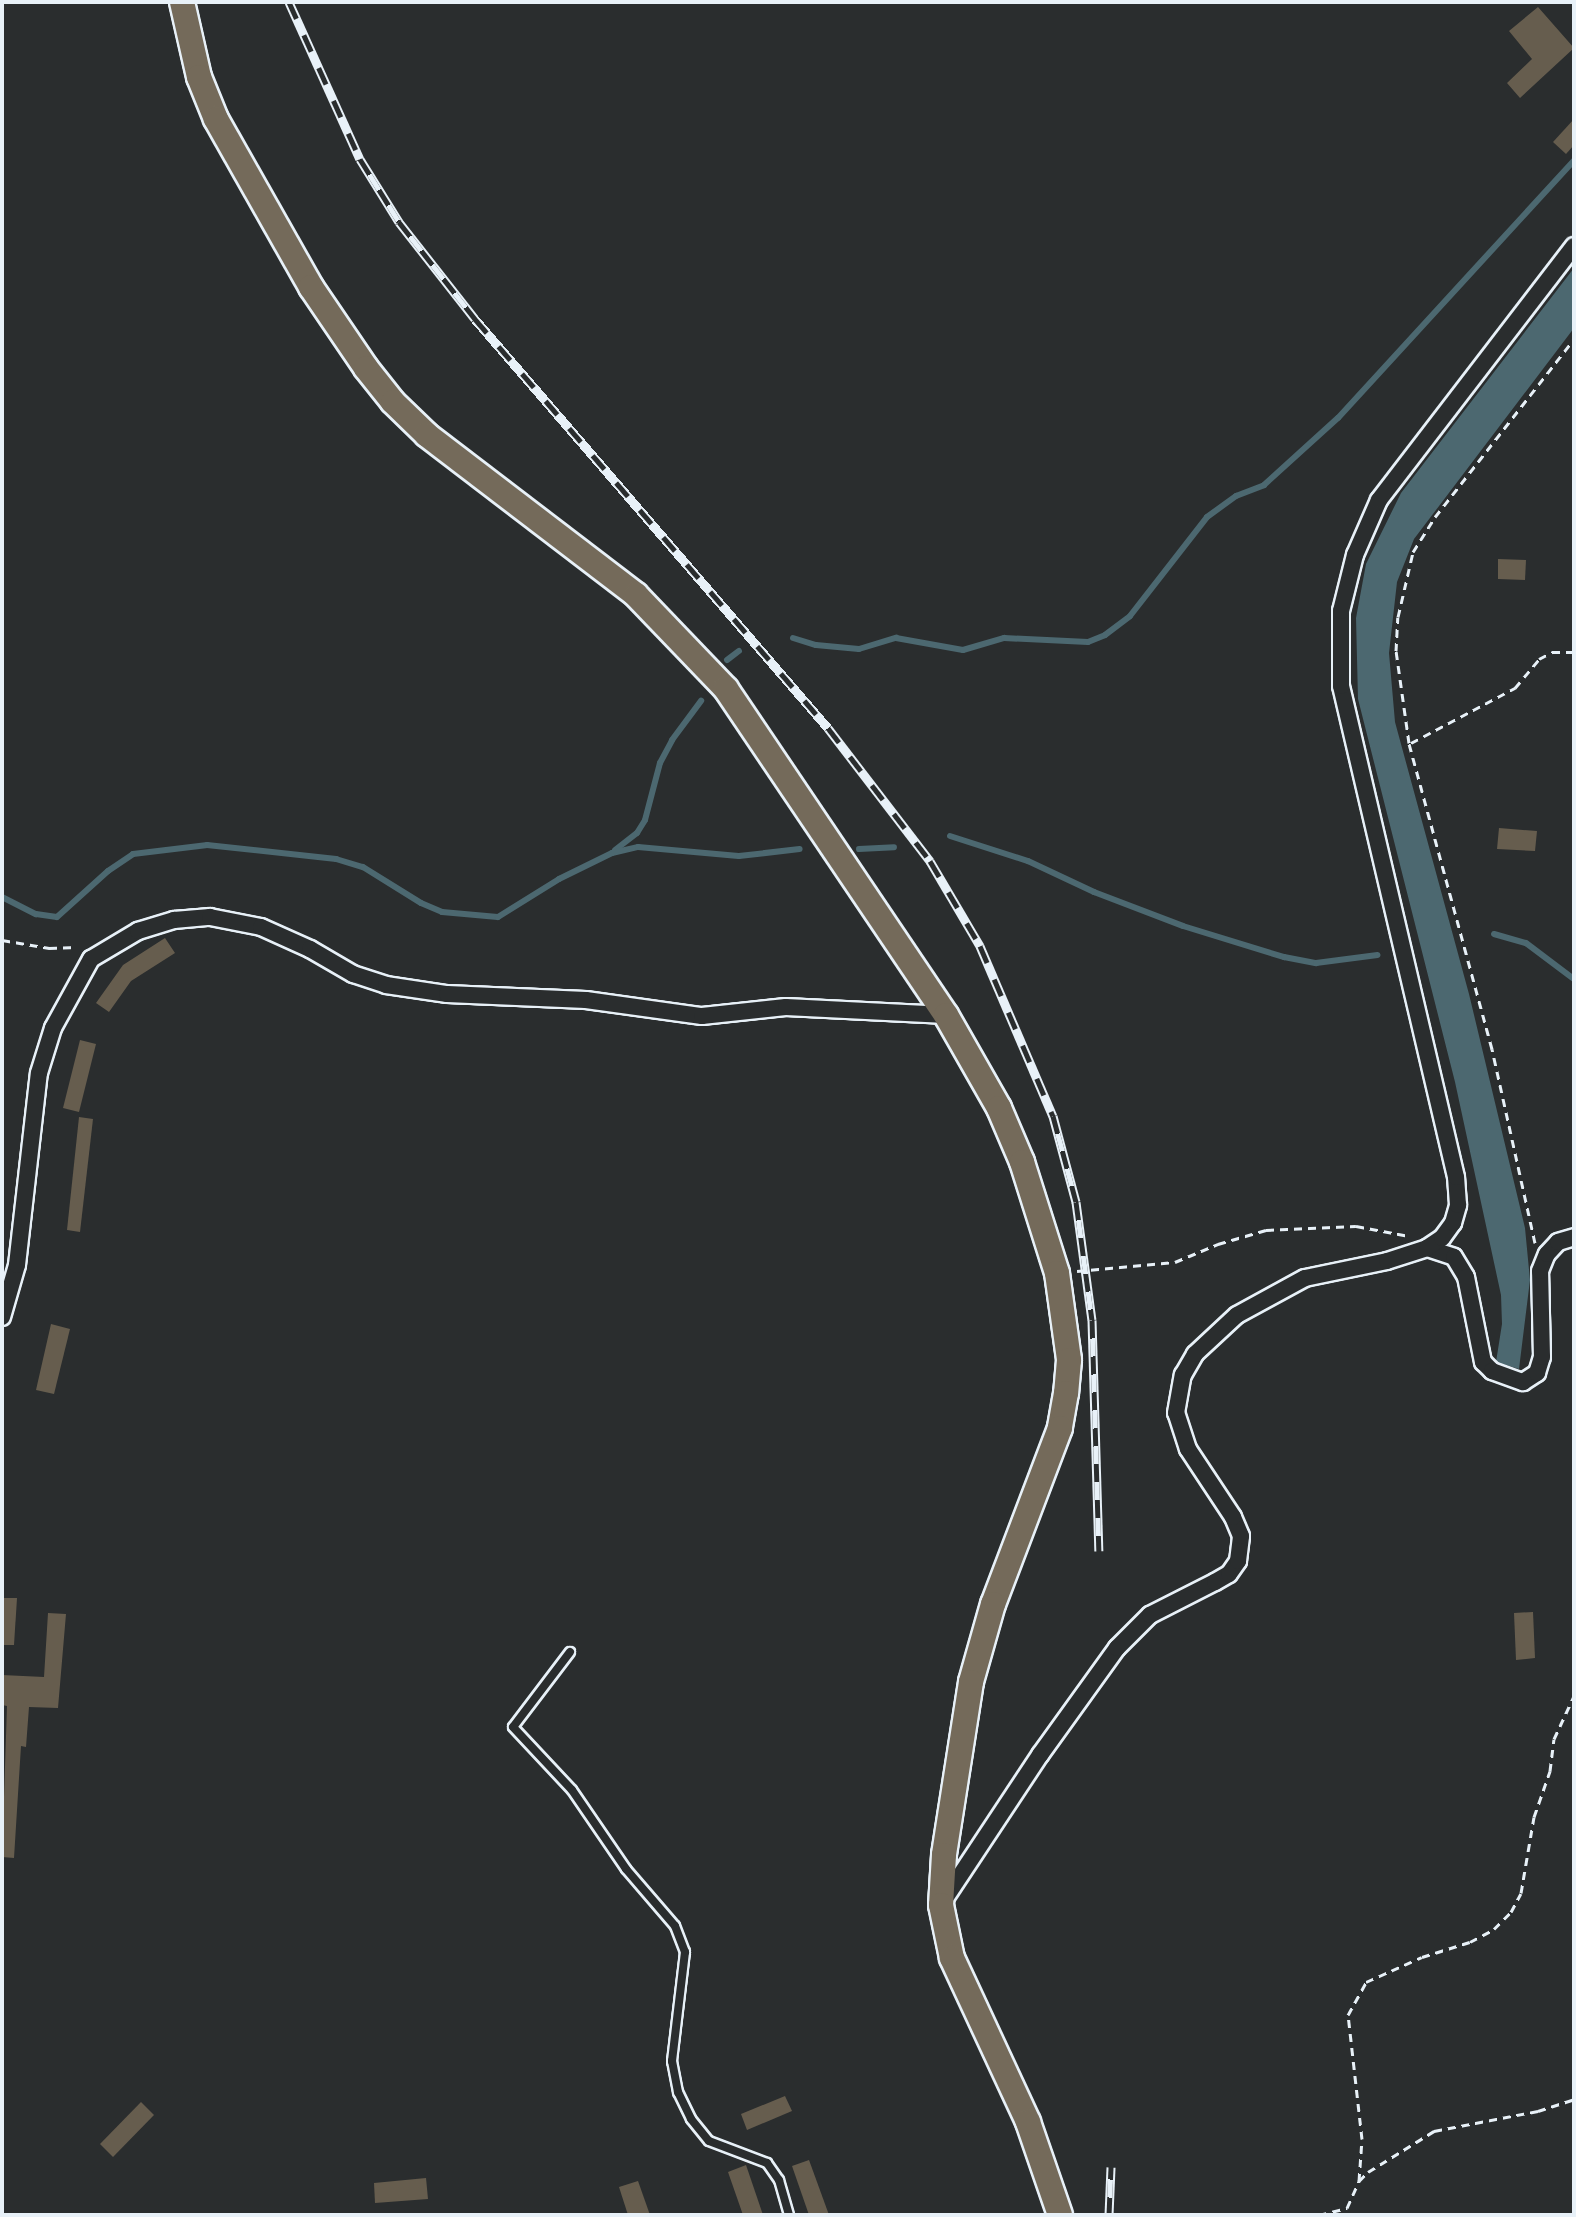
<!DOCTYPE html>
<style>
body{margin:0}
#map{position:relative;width:1576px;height:2217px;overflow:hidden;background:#2a2d2e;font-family:"Playpen Sans",sans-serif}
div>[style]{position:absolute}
.water>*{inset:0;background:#4c6870}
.stream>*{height:6px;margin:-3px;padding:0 3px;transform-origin:3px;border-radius:3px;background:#4c6870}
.building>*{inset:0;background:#665d4e}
.path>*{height:3px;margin-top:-1.5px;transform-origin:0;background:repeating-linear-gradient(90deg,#e8f1f8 0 8px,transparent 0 14px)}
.roads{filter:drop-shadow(2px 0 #e8f1f8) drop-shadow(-2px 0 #e8f1f8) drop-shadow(0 2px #e8f1f8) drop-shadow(0 -2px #e8f1f8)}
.service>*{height:8px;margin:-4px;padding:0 4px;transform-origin:4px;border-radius:4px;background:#2a2d2e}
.minor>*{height:16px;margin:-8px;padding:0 8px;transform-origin:8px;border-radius:8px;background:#2a2d2e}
.primary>*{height:24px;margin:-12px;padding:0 12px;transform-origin:12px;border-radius:12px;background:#746a5a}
.rail>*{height:9px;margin-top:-4.5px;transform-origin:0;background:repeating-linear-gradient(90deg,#2a2d2e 0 18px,#e8f1f8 0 36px);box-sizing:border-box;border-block:2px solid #e8f1f8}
span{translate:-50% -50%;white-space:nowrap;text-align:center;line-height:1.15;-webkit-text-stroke:8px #2a2d2e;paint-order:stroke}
.frame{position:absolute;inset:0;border:4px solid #e8f1f8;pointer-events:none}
</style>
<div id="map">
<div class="water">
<i style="clip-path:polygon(1574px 268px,1574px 328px,1414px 539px,1397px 582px,1389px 653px,1395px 722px,1469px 994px,1525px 1228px,1530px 1280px,1519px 1369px,1496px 1362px,1502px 1324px,1501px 1295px,1455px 1082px,1358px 699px,1356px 618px,1366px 564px,1401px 493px)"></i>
</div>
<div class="stream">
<i style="left:793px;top:638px;width:24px;rotate:17deg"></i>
<i style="left:816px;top:645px;width:43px;rotate:5.3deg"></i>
<i style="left:859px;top:649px;width:39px;rotate:-17deg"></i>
<i style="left:896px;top:638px;width:68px;rotate:10.2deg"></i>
<i style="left:963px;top:650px;width:43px;rotate:-16.3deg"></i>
<i style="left:1004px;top:638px;width:84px;rotate:2.7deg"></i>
<i style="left:1088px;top:642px;width:18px;rotate:-22deg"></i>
<i style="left:1105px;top:635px;width:31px;rotate:-37deg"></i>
<i style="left:1130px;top:616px;width:125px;rotate:-52.1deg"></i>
<i style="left:1207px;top:517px;width:36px;rotate:-36deg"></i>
<i style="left:1236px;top:496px;width:30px;rotate:-21deg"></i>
<i style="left:1264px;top:485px;width:100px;rotate:-42.2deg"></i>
<i style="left:1338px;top:418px;width:350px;rotate:-47.5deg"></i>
<i style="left:727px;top:660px;width:15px;rotate:-37deg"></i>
<i style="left:950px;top:836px;width:82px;rotate:17.8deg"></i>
<i style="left:1028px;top:861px;width:73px;rotate:25.2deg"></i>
<i style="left:1094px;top:892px;width:95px;rotate:20.9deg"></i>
<i style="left:1183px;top:926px;width:106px;rotate:17.1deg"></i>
<i style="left:1284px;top:957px;width:33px;rotate:11deg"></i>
<i style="left:1316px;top:963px;width:62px;rotate:-7.5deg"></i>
<i style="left:859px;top:849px;width:35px;rotate:-3deg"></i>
<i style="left:615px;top:850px;width:28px;rotate:-38deg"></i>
<i style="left:637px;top:833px;width:15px;rotate:-58deg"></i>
<i style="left:645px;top:820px;width:59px;rotate:-75.3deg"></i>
<i style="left:660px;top:763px;width:26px;rotate:-62deg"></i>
<i style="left:672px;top:740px;width:49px;rotate:-53.4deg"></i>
<i style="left:2px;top:897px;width:38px;rotate:27deg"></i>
<i style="left:36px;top:914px;width:21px;rotate:8deg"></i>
<i style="left:57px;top:917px;width:69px;rotate:-42deg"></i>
<i style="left:108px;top:871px;width:30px;rotate:-34deg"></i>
<i style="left:133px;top:854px;width:75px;rotate:-6.9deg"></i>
<i style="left:207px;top:845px;width:130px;rotate:6.2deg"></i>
<i style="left:336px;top:859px;width:28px;rotate:17deg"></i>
<i style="left:363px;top:867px;width:68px;rotate:31.8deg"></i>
<i style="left:421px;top:903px;width:23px;rotate:23deg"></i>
<i style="left:442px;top:912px;width:56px;rotate:5.1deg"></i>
<i style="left:498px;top:917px;width:72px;rotate:-31.9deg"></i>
<i style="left:559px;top:879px;width:59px;rotate:-26.1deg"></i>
<i style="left:612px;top:853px;width:27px;rotate:-13deg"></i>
<i style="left:638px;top:847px;width:101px;rotate:5.1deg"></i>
<i style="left:739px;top:856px;width:61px;rotate:-6.5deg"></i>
<i style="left:1494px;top:934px;width:33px;rotate:16deg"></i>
<i style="left:1526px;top:943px;width:60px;rotate:36.9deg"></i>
</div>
<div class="building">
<i style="clip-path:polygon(1538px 7px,1574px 48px,1520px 98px,1507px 83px,1532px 59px,1509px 31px)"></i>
<i style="clip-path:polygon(1574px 119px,1574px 145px,1566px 154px,1553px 142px)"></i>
<i style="clip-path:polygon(1498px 559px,1526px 560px,1525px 580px,1498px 579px)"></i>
<i style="clip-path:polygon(1499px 828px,1537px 831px,1535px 851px,1497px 849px)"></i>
<i style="clip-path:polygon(165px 938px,175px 953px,131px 981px,109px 1012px,96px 1003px,123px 965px)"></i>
<i style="clip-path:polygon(80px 1040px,96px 1044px,79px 1112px,63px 1108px)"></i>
<i style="clip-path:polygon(79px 1117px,93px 1119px,80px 1232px,67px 1230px)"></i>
<i style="clip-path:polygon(51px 1324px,70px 1329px,54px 1394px,36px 1390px)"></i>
<i style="clip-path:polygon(2px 1598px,17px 1598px,14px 1645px,2px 1645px)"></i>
<i style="clip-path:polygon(1533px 1612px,1535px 1658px,1516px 1660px,1514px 1613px)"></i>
<i style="clip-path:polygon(48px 1613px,66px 1614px,58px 1708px,29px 1707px,26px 1747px,21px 1746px,14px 1858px,2px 1857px,7px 1706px,2px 1705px,2px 1675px,44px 1677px)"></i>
<i style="clip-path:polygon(785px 2096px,792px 2111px,747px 2130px,741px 2114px)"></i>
<i style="clip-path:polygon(141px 2102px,154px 2115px,113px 2157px,100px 2144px)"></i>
<i style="clip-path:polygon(809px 2160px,829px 2215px,809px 2215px,792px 2166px)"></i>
<i style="clip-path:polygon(746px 2165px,763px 2215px,743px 2215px,728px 2172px)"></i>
<i style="clip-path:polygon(426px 2178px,428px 2199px,375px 2203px,374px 2183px)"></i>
<i style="clip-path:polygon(638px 2181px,650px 2215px,628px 2215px,619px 2187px)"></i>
</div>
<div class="path">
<i style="left:1411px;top:743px;width:118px;rotate:-27.9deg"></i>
<i style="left:1515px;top:688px;width:38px;rotate:-50deg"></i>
<i style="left:1539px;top:659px;width:15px;rotate:-28deg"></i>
<i style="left:1552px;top:652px;width:22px"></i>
<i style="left:2px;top:940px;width:48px;rotate:9.7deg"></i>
<i style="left:49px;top:948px;width:28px;rotate:-2deg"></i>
<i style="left:1535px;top:1243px;width:199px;rotate:-102.5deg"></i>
<i style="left:1492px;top:1049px;width:317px;rotate:-105.2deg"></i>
<i style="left:1409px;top:743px;width:93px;rotate:-98deg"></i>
<i style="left:1396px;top:651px;width:34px;rotate:-87deg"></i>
<i style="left:1398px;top:617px;width:67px;rotate:-77deg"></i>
<i style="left:1413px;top:552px;width:41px;rotate:-57.8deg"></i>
<i style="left:1435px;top:517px;width:226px;rotate:-52deg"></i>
<i style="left:1077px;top:1271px;width:98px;rotate:-5.2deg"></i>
<i style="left:1175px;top:1262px;width:47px;rotate:-22.7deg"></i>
<i style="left:1218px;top:1244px;width:50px;rotate:-16.3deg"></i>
<i style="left:1266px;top:1230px;width:90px;rotate:-2.5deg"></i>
<i style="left:1356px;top:1226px;width:54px;rotate:10.7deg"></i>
<i style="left:1359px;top:2181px;width:42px;rotate:-85.9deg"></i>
<i style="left:1362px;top:2139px;width:125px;rotate:-96.4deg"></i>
<i style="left:1348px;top:2015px;width:38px;rotate:-61deg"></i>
<i style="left:1366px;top:1982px;width:61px;rotate:-24.1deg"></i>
<i style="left:1422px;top:1957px;width:50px;rotate:-17.4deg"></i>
<i style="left:1470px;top:1942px;width:27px;rotate:-28deg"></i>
<i style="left:1494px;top:1929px;width:24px;rotate:-45deg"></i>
<i style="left:1511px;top:1912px;width:21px;rotate:-62deg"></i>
<i style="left:1521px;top:1893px;width:77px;rotate:-80.3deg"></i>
<i style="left:1534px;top:1817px;width:49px;rotate:-70.8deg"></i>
<i style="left:1550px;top:1771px;width:32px;rotate:-83deg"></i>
<i style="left:1554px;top:1739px;width:47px;rotate:-65.1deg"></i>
<i style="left:1319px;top:2215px;width:29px;rotate:-14deg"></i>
<i style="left:1347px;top:2208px;width:30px;rotate:-66deg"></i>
<i style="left:1359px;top:2181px;width:13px;rotate:-45deg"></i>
<i style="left:1368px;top:2172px;width:78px;rotate:-31.8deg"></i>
<i style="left:1434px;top:2131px;width:106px;rotate:-10.9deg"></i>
<i style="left:1538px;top:2111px;width:38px;rotate:-18deg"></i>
</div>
<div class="roads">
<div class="service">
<i style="left:570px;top:1652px;width:94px;rotate:127.2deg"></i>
<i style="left:513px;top:1727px;width:86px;rotate:46.9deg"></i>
<i style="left:572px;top:1790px;width:96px;rotate:55.6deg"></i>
<i style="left:626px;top:1869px;width:75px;rotate:49.3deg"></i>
<i style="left:675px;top:1926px;width:28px;rotate:69deg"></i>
<i style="left:685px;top:1952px;width:110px;rotate:96.8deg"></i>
<i style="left:672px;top:2061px;width:32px;rotate:79deg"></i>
<i style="left:678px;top:2092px;width:30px;rotate:64deg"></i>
<i style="left:691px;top:2119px;width:28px;rotate:51deg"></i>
<i style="left:709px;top:2141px;width:62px;rotate:20.8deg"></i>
<i style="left:767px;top:2163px;width:21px;rotate:55deg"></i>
<i style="left:779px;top:2180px;width:36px;rotate:74deg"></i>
</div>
<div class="minor">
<i style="left:1427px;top:1248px;width:28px;rotate:18deg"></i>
<i style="left:1454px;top:1257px;width:23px;rotate:59deg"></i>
<i style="left:1466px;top:1277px;width:87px;rotate:78.7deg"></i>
<i style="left:1483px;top:1362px;width:13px;rotate:45deg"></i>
<i style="left:1492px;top:1371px;width:33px;rotate:20deg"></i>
<i style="left:1523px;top:1382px;width:17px;rotate:-33deg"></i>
<i style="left:1537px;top:1373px;width:17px;rotate:-73deg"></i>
<i style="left:1542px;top:1357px;width:86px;rotate:-91.3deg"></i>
<i style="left:1540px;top:1271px;width:18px;rotate:-68deg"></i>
<i style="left:1547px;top:1254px;width:16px;rotate:-47deg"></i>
<i style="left:1558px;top:1242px;width:17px;rotate:-17deg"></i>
<i style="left:2px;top:1317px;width:54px;rotate:-73.9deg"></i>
<i style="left:17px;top:1265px;width:193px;rotate:-83.5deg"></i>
<i style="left:39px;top:1073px;width:47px;rotate:-72.7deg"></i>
<i style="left:53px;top:1028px;width:79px;rotate:-61.2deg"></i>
<i style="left:91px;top:959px;width:55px;rotate:-30.8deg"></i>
<i style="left:138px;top:931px;width:38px;rotate:-17deg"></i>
<i style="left:174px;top:920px;width:36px;rotate:-5deg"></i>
<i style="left:210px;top:917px;width:52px;rotate:11.1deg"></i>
<i style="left:261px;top:927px;width:54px;rotate:24.2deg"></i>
<i style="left:310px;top:949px;width:50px;rotate:30.2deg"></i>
<i style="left:353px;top:974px;width:35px;rotate:18deg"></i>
<i style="left:386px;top:985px;width:62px;rotate:8.4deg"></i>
<i style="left:447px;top:994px;width:139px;rotate:2.5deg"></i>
<i style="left:586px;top:1000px;width:117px;rotate:7.9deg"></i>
<i style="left:702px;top:1016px;width:84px;rotate:-6.1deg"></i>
<i style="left:786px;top:1007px;width:160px;rotate:2.9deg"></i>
<i style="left:942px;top:1903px;width:178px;rotate:-56.5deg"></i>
<i style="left:1040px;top:1755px;width:132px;rotate:-54.3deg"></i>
<i style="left:1117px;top:1648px;width:47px;rotate:-45deg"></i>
<i style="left:1150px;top:1615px;width:73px;rotate:-26.9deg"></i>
<i style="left:1215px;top:1582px;width:16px;rotate:-30deg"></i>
<i style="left:1229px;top:1574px;width:16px;rotate:-55deg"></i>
<i style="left:1238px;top:1561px;width:25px;rotate:-83deg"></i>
<i style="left:1241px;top:1536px;width:21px;rotate:-113deg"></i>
<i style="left:1233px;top:1517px;width:82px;rotate:-123.5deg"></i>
<i style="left:1188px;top:1449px;width:38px;rotate:-108deg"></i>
<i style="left:1176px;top:1413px;width:39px;rotate:-80deg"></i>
<i style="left:1183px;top:1375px;width:24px;rotate:-60deg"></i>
<i style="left:1195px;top:1354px;width:57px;rotate:-42.9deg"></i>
<i style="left:1237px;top:1315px;width:77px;rotate:-28.6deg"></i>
<i style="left:1305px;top:1278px;width:84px;rotate:-11.7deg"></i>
<i style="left:1387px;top:1261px;width:42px;rotate:-18deg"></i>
<i style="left:1427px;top:1248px;width:18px;rotate:-34deg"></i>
<i style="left:1442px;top:1238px;width:19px;rotate:-54deg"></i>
<i style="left:1453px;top:1223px;width:19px;rotate:-74deg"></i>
<i style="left:1458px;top:1205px;width:28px;rotate:-94deg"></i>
<i style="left:1456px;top:1177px;width:504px;rotate:-103.18deg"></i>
<i style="left:1341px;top:686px;width:75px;rotate:-90deg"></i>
<i style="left:1341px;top:611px;width:58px;rotate:-76deg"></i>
<i style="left:1355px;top:555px;width:60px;rotate:-66.4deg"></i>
<i style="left:1379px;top:500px;width:320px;rotate:-52.5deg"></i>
</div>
<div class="primary">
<i style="left:182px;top:2px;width:77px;rotate:77.2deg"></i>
<i style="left:199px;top:77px;width:45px;rotate:68deg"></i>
<i style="left:216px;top:119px;width:193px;rotate:60.5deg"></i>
<i style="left:311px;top:287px;width:98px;rotate:55.8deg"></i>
<i style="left:366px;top:368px;width:43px;rotate:51.5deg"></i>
<i style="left:393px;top:402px;width:47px;rotate:44.1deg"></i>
<i style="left:427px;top:435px;width:263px;rotate:37.4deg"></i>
<i style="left:636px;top:595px;width:130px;rotate:46.2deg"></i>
<i style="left:726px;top:689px;width:393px;rotate:56deg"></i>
<i style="left:946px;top:1015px;width:107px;rotate:60.3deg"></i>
<i style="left:999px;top:1108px;width:59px;rotate:66.9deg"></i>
<i style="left:1022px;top:1162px;width:116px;rotate:72.5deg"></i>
<i style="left:1057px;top:1273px;width:88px;rotate:82.1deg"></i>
<i style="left:1069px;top:1360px;width:33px;rotate:95deg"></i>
<i style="left:1066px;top:1393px;width:36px;rotate:100deg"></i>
<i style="left:1060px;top:1428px;width:188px;rotate:110.8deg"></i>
<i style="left:993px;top:1604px;width:81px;rotate:105.8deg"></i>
<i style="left:971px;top:1682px;width:175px;rotate:98.9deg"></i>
<i style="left:944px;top:1855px;width:50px;rotate:93.4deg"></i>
<i style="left:941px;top:1905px;width:54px;rotate:78.3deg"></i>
<i style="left:952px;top:1958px;width:181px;rotate:65.1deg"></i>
<i style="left:1028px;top:2122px;width:98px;rotate:71deg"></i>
</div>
</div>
<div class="rail">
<i style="left:289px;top:2px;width:172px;rotate:65.7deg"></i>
<i style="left:360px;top:159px;width:74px;rotate:58.2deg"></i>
<i style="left:399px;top:222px;width:123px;rotate:51.9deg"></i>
<i style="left:475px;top:319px;width:540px;rotate:49.2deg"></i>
<i style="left:828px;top:728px;width:168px;rotate:52.5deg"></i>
<i style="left:930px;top:861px;width:99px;rotate:59.5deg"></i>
<i style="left:980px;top:946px;width:185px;rotate:66.8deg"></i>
<i style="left:1053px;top:1116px;width:89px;rotate:75deg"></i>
<i style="left:1076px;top:1202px;width:119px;rotate:82.3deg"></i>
<i style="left:1092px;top:1320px;width:231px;rotate:88.3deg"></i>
<i style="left:1109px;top:2215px;width:48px;rotate:-87.6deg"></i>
</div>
<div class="frame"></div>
</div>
